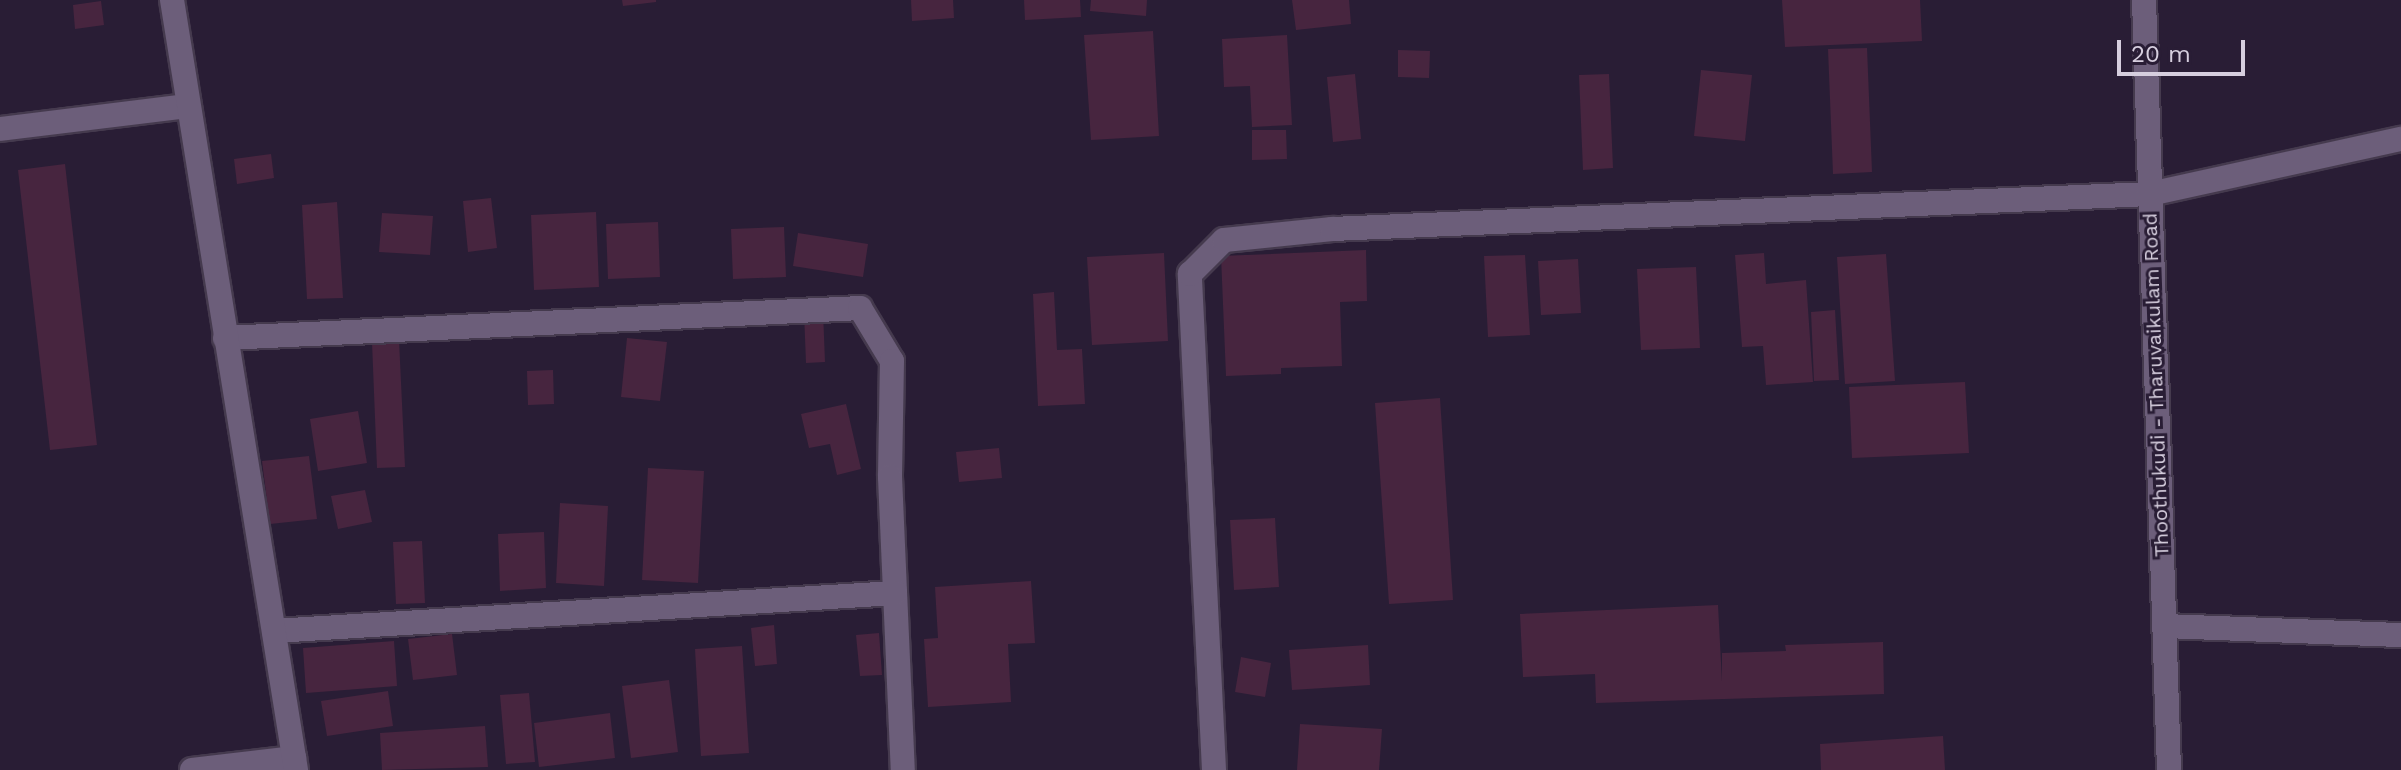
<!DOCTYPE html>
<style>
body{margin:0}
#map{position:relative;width:2401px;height:770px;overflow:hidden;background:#291d35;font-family:"Work Sans",sans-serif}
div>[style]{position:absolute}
.building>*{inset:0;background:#47253f}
.roads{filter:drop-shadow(2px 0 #453a4e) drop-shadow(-2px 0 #453a4e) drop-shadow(0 2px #453a4e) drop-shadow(0 -2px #453a4e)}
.street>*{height:24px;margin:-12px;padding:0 12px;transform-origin:12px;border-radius:12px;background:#6c5e7a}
.secondary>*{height:24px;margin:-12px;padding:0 12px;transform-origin:12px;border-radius:12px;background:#6c5e7a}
span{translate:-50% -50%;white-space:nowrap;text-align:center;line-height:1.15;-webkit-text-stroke:6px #291d35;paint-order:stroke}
.street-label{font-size:20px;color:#d6cede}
.scale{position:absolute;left:2117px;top:40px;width:128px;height:36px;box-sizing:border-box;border:4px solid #d6cede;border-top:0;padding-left:10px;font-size:24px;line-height:28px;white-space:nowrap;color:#d6cede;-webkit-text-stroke:6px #291d35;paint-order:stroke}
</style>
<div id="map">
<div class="building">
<i style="clip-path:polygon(622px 0,656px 0,656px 2px,623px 6px)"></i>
<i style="clip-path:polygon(911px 0,953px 0,954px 18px,912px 21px)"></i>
<i style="clip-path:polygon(1024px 0,1080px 0,1081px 17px,1025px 20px)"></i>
<i style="clip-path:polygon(1091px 0,1147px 0,1146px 16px,1090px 11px)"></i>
<i style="clip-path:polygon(1292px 0,1349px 0,1351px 24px,1296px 30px)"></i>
<i style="clip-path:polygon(1782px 0,1920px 0,1922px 41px,1785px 47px)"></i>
<i style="clip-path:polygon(101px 1px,104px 25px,75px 29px,73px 5px)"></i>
<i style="clip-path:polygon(1153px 31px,1159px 136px,1091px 140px,1084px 35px)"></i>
<i style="clip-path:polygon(1287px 35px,1292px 125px,1252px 127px,1250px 86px,1224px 87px,1222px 39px)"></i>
<i style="clip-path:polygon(1867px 48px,1872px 172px,1833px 174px,1828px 49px)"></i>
<i style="clip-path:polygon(1398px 50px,1430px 51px,1429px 78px,1398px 77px)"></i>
<i style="clip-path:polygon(1701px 70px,1752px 75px,1745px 141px,1694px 136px)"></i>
<i style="clip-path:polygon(1355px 74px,1361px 139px,1333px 142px,1327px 77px)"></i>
<i style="clip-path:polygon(1609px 74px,1613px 168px,1583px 170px,1579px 75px)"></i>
<i style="clip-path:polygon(1252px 130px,1286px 130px,1287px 159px,1252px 160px)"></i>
<i style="clip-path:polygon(271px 154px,274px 178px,237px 184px,234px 159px)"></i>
<i style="clip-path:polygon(65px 164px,97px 445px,50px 450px,18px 170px)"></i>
<i style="clip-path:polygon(491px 198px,497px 248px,468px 252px,463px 201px)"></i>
<i style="clip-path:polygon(337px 202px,343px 298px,307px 299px,302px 205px)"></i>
<i style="clip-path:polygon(596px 212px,599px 287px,534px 290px,531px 215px)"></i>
<i style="clip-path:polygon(382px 213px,433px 216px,430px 255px,379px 252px)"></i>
<i style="clip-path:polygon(658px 222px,660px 277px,608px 279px,606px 224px)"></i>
<i style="clip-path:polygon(784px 227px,786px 277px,733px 279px,731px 229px)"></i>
<i style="clip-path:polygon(798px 233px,868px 244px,863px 277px,793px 266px)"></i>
<i style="clip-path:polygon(1366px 250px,1367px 301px,1340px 302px,1342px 366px,1281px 368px,1281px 374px,1226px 376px,1221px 256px)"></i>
<i style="clip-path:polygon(1164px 253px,1168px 341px,1092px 345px,1087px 257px)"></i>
<i style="clip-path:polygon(1764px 253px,1766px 284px,1806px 280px,1813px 382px,1766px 385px,1763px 346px,1742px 347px,1735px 255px)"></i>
<i style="clip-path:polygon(1886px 254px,1895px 381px,1845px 384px,1837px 257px)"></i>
<i style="clip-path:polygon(1525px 255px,1530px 335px,1488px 337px,1484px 256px)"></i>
<i style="clip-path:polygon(1578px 259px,1581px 313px,1541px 315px,1538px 261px)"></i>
<i style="clip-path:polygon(1696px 267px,1700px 348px,1641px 350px,1637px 269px)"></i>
<i style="clip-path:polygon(1054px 292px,1057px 350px,1082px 349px,1085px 404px,1038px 406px,1033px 294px)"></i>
<i style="clip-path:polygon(1835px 310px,1839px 380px,1814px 381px,1811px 312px)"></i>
<i style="clip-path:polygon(823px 311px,825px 362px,806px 363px,804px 312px)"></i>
<i style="clip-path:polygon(627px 338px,667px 342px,660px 401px,621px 397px)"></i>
<i style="clip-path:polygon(399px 340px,405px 467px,377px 468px,372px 342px)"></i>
<i style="clip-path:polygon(553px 370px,554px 404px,528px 405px,527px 371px)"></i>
<i style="clip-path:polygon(1965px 382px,1969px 453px,1852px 458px,1849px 387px)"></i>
<i style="clip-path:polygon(1440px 398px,1453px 600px,1389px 604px,1375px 403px)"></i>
<i style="clip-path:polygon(846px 404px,861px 469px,837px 475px,830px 444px,809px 448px,801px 414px)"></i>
<i style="clip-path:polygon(358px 411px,367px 463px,318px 471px,310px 419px)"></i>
<i style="clip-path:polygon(999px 448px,1002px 478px,959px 482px,956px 452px)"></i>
<i style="clip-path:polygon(309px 456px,317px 519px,270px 524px,262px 461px)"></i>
<i style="clip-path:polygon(648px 468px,704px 471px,698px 583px,642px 580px)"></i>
<i style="clip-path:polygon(365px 490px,372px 522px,338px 529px,331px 496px)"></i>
<i style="clip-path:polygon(560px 503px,608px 506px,604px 586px,556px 583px)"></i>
<i style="clip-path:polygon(1275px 518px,1279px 587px,1234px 590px,1230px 520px)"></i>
<i style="clip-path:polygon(544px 532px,546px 588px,500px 591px,498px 534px)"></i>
<i style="clip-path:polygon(422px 541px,425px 603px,396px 604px,393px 542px)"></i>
<i style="clip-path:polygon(1031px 581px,1035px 643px,1008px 644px,1011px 702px,928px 707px,924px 639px,938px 638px,935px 587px)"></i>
<i style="clip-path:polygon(1718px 605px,1722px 682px,1722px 653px,1786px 651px,1785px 645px,1883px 642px,1884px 694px,1596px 703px,1595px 674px,1523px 677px,1520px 614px)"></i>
<i style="clip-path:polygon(774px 625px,777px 664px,755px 666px,751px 628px)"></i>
<i style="clip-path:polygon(879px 633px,882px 675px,860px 676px,856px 635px)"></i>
<i style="clip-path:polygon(452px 634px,457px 675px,413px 680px,408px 639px)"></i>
<i style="clip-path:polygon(394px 641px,397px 686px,306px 693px,303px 648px)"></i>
<i style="clip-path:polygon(1368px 645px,1370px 685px,1292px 690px,1289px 650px)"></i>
<i style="clip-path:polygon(742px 646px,749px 753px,701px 756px,695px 649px)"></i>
<i style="clip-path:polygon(1241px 657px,1271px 663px,1265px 697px,1235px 692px)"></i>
<i style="clip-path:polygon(669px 680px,678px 752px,631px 758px,622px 686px)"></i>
<i style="clip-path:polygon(388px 691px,393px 726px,327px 736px,321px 701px)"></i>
<i style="clip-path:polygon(529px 693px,535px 762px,506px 764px,500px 695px)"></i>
<i style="clip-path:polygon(610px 713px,615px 758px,539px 767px,534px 723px)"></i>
<i style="clip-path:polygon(1300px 724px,1382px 729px,1379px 770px,1297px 770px)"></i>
<i style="clip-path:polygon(485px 726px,488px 767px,382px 770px,380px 733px)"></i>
<i style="clip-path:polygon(1943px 736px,1945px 770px,1821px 770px,1820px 744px)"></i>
</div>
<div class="roads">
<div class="street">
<i style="left:0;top:129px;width:189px;rotate:-7deg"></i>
<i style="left:225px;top:338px;width:636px;rotate:-2.7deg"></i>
<i style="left:860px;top:308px;width:62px;rotate:58.9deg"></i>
<i style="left:892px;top:361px;width:116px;rotate:91deg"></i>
<i style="left:890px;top:477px;width:293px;rotate:87.5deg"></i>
<i style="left:2165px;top:626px;width:236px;rotate:2.2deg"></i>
<i style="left:274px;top:631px;width:622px;rotate:-3.5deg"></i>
<i style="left:192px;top:770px;width:103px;rotate:-6.7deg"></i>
<i style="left:1214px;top:770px;width:497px;rotate:-92.8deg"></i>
<i style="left:1190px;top:274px;width:48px;rotate:-45deg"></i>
<i style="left:1224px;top:240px;width:109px;rotate:-5.8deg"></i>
<i style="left:1332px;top:229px;width:819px;rotate:-2.45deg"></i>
<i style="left:2150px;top:194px;width:257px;rotate:-12.4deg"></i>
</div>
<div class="secondary">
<i style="left:172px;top:0;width:780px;rotate:80.85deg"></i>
<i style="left:2144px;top:0;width:770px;rotate:88.14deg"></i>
</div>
</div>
<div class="street-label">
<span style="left:2156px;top:385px;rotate:-92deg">Thoothukudi - Tharuvaikulam Road</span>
</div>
<div class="scale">20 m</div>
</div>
